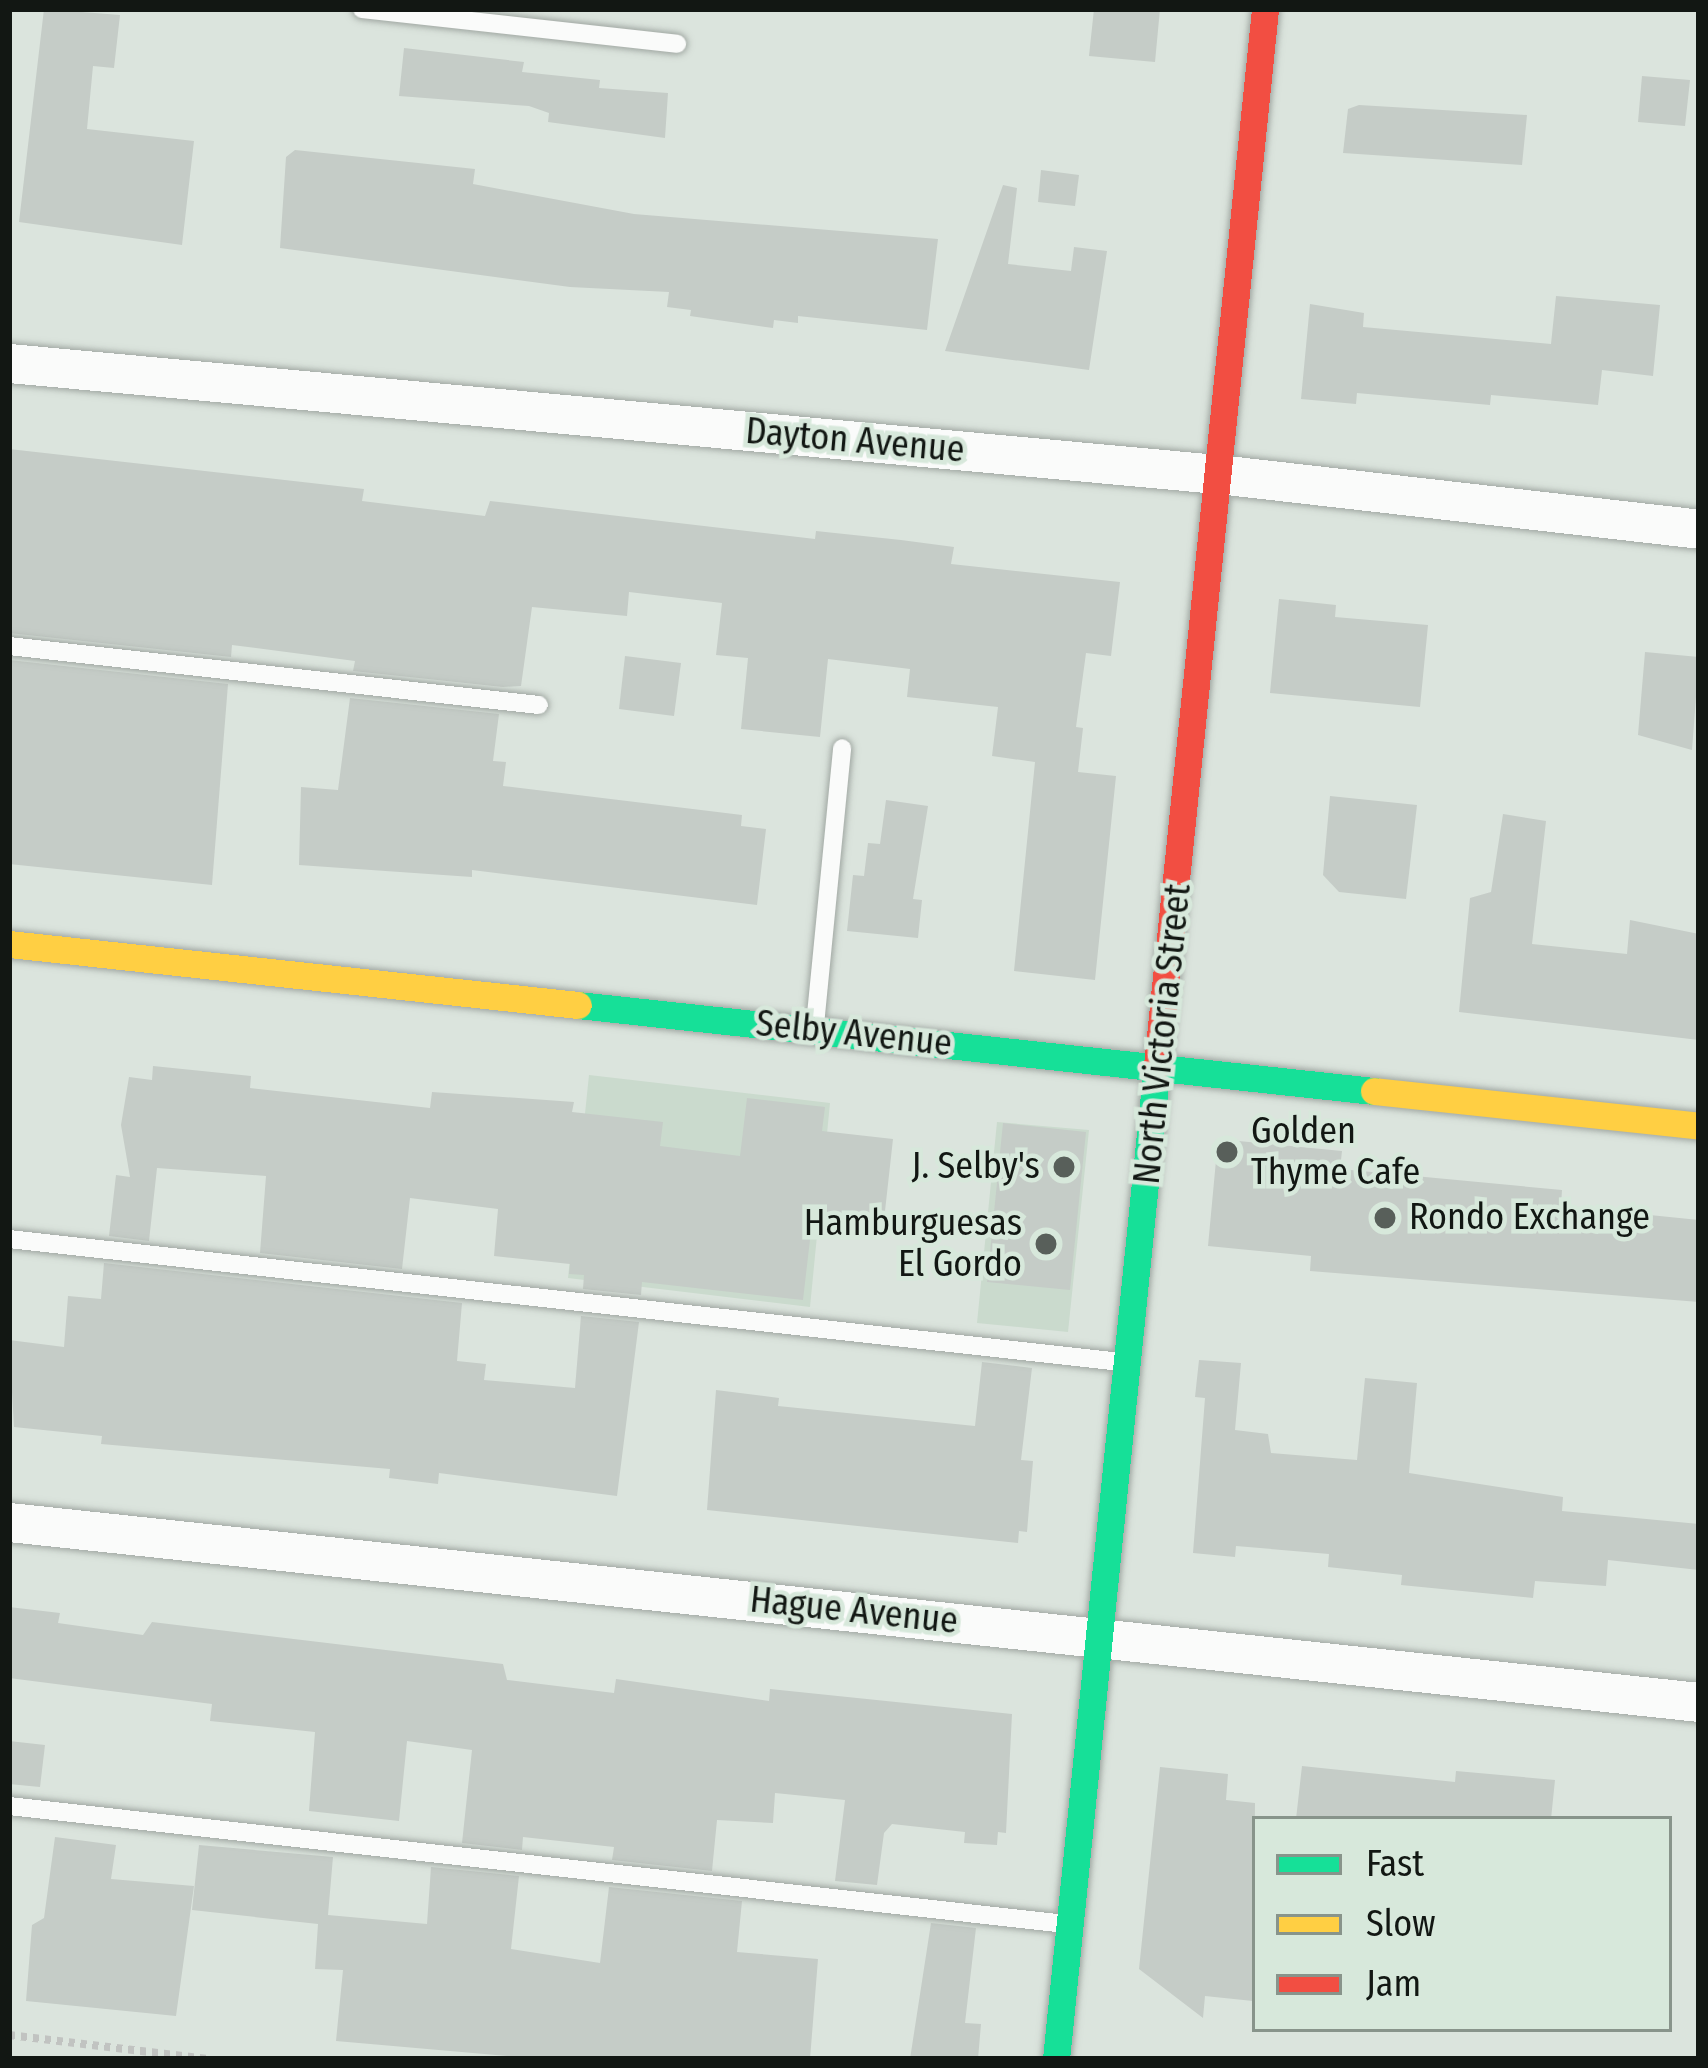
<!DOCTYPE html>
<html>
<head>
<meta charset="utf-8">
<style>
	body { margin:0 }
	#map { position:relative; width:1708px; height:2068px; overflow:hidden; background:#dbe4dd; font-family:"Fira Sans Condensed",sans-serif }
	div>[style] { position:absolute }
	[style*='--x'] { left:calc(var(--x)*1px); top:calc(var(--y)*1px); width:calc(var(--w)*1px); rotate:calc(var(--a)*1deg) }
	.built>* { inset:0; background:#cadacd }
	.building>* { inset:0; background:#c5ccc7 }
	.path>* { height:8px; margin-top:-4px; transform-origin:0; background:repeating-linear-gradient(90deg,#c1c3c1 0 6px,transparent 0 12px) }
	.roads { filter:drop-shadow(0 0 3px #a1a8a3) drop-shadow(0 0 3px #a1a8a3) }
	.lane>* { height:18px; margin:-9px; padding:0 9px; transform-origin:9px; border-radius:9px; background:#fafbfa }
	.street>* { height:39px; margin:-19.5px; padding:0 19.5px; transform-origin:19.5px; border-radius:19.5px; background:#fafbfa }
	.fast>* { height:27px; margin:-13.5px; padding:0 13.5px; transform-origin:13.5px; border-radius:13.5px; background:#16e098 }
	.slow>* { height:27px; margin:-13.5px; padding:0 13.5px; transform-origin:13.5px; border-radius:13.5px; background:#ffcf43 }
	.jam>* { height:27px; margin:-13.5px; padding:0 13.5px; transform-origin:13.5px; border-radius:13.5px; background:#f24e42 }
	.dots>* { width:33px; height:33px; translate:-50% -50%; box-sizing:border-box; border:6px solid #d7e8db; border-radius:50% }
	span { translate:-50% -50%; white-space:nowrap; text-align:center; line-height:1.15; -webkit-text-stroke:9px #d7e8db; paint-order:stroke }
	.street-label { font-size:36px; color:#121713 }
	.poi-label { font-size:36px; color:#121713 }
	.left { translate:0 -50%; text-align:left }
	.right { translate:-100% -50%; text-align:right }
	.frame { position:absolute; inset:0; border:12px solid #121713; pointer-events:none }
	.legend { position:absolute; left:1252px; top:1816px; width:420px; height:216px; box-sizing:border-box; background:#d7e8db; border:3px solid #88948b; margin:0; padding:15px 21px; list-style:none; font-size:36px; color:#121713 }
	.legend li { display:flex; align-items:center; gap:24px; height:60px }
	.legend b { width:60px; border:3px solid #88948b }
</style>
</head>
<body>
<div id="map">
	<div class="built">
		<i style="clip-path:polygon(589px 1075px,830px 1103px,810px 1307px,568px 1278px)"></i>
		<i style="clip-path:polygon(997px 1122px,1089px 1130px,1068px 1332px,977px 1323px)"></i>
	</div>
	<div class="building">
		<i style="clip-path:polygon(44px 9px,120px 15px,114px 68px,93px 66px,87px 129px,194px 141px,182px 245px,19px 222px)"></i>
		<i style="clip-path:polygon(1094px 9px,1160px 9px,1155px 62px,1089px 56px)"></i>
		<i style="clip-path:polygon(404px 48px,524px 62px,522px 72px,600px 80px,599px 88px,668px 93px,665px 138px,548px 122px,549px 113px,529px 106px,399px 96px)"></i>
		<i style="clip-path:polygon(1642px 76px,1690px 80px,1685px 126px,1638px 122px)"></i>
		<i style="clip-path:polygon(1359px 105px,1527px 115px,1522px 165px,1343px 153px,1348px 109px)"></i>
		<i style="clip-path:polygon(295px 150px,475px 169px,473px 184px,634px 214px,938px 239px,927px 330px,798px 316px,798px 323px,774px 320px,773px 328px,690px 316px,691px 310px,667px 307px,669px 292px,570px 287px,280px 248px,286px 157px)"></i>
		<i style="clip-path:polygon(1041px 170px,1079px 175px,1075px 206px,1038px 202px)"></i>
		<i style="clip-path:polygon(1003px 185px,1017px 188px,1008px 264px,1071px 271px,1074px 247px,1107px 251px,1089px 370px,945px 351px)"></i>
		<i style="clip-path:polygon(1556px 296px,1660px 305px,1653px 376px,1602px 370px,1598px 405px,1491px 395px,1490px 405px,1357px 393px,1356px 404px,1301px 399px,1310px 304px,1364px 313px,1363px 327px,1551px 344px)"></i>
		<i style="clip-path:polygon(9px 449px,364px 489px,362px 501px,485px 516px,490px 501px,815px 539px,816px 531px,901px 540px,954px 547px,951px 564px,1120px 582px,1111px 656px,1086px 653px,1076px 727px,1083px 728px,1078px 772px,1116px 776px,1095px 980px,1014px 971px,1035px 762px,992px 756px,998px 707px,907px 697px,910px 669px,828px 659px,820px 737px,741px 729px,748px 658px,716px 655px,722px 603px,629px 592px,627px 616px,532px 607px,521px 686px,503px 687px,353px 671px,355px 661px,232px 645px,231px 657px,9px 633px)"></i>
		<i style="clip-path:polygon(1279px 599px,1336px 605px,1335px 617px,1428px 625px,1420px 707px,1270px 693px)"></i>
		<i style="clip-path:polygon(1645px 652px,1699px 657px,1692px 750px,1638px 735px)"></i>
		<i style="clip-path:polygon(625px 656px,681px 663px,674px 716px,619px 709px)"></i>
		<i style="clip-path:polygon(9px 660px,228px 684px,212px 885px,9px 864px)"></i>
		<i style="clip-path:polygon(350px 698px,499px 714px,493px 761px,506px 762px,503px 786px,742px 815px,741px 826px,766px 829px,757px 905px,472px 870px,472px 877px,299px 865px,301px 787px,338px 790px)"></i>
		<i style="clip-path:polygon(1330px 796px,1417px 805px,1406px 899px,1339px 892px,1323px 875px)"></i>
		<i style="clip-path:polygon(886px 800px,928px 806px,913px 899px,922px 900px,918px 938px,847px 931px,853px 875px,864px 876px,868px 843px,880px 844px)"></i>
		<i style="clip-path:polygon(1503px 814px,1546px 821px,1532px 944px,1627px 954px,1630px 920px,1699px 934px,1699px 1040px,1459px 1012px,1470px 898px,1491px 892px)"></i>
		<i style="clip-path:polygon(153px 1066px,251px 1076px,250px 1088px,430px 1108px,432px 1092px,574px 1102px,572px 1112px,663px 1122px,660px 1146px,740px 1156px,747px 1098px,825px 1107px,822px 1131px,893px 1139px,882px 1238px,811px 1231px,803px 1300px,642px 1282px,641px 1295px,583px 1289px,584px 1275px,569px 1274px,570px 1264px,494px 1256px,498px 1209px,410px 1198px,402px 1269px,260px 1253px,266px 1176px,157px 1168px,149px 1241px,109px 1236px,116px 1175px,130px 1177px,121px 1125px,129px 1077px,152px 1080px)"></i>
		<i style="clip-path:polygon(1003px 1123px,1086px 1132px,1070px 1290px,987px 1282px)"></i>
		<i style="clip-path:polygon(1218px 1139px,1342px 1151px,1340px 1169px,1562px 1190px,1561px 1206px,1699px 1220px,1699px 1302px,1310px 1271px,1311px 1256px,1208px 1246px)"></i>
		<i style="clip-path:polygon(104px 1263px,462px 1303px,457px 1361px,486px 1364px,484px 1380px,575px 1388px,581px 1316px,639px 1322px,617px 1496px,439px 1473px,438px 1484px,389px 1478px,390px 1469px,101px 1444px,102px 1436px,14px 1427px,9px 1340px,64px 1347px,68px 1296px,101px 1299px)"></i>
		<i style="clip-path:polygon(1199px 1360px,1241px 1363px,1235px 1430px,1268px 1434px,1271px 1453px,1357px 1460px,1365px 1378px,1417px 1383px,1409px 1473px,1563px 1497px,1562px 1511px,1699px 1524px,1699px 1570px,1608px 1560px,1606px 1586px,1535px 1581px,1533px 1598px,1401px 1585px,1402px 1575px,1328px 1567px,1329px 1554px,1236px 1546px,1235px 1557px,1193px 1553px,1205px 1398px,1195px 1397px)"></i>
		<i style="clip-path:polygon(982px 1362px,1032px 1368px,1021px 1460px,1033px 1461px,1027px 1532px,1019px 1531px,1018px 1543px,707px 1510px,716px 1390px,779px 1398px,778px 1406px,975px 1426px)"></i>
		<i style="clip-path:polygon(9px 1607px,60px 1613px,58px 1623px,143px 1635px,152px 1622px,503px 1664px,507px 1680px,614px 1693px,616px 1679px,769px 1701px,770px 1689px,1012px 1714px,1006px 1833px,998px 1832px,997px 1845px,964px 1843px,965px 1832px,892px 1824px,884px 1833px,877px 1885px,835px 1881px,845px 1800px,775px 1793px,773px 1823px,717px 1820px,712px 1871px,612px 1860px,614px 1847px,523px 1837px,522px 1850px,462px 1843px,472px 1750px,407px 1741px,399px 1821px,309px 1811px,315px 1732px,210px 1721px,212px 1704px,9px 1678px)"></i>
		<i style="clip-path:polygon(9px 1741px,45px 1745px,40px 1787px,9px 1784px)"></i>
		<i style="clip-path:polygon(1302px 1766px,1455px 1782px,1456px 1771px,1555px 1780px,1551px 1819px,1296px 1819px)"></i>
		<i style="clip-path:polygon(1160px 1767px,1228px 1774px,1226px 1800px,1255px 1803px,1253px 2001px,1205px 1996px,1203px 2018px,1139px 1969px)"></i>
		<i style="clip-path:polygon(55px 1837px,116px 1845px,111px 1879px,194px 1886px,176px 2016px,26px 2001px,32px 1925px,44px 1918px)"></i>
		<i style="clip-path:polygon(199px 1845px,333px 1857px,328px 1915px,427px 1924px,431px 1867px,519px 1876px,511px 1949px,600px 1963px,609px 1887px,742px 1901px,737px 1952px,818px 1959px,810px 2059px,540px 2059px,336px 2041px,343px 1970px,315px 1969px,318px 1924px,192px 1910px)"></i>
		<i style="clip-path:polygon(931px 1923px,976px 1928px,965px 2023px,981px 2024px,978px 2059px,910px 2059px)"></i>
	</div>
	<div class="path">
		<i style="--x:9;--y:2035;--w:200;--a:6.9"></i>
	</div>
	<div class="roads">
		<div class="lane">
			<i style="--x:362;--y:9;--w:317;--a:6.3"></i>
			<i style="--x:9;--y:646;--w:533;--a:6.35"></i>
			<i style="--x:815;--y:1025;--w:278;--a:-84.4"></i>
			<i style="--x:9;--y:1239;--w:1120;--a:6.31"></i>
			<i style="--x:9;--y:1806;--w:1064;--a:6.37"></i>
		</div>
		<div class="street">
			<i style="--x:9;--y:363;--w:1214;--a:5.25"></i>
			<i style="--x:1218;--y:474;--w:484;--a:6.5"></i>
			<i style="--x:9;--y:1522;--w:1700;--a:6.08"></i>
		</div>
		<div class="fast">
			<i style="--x:578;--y:1005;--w:801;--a:6.17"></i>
			<i style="--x:1056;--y:2059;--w:999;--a:-84.2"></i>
		</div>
		<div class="slow">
			<i style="--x:9;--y:944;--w:572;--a:6.12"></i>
			<i style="--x:1374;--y:1091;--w:327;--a:6.1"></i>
		</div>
		<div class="jam">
			<i style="--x:1157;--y:1065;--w:1062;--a:-84.16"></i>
		</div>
	</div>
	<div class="dots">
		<i style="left:1227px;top:1152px;background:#585f5a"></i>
		<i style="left:1064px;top:1167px;background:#585f5a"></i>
		<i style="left:1385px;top:1218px;background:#585f5a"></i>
		<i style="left:1046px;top:1244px;background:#585f5a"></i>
	</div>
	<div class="street-label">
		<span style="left:855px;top:441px;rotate:5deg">Dayton Avenue</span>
		<span style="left:854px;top:1034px;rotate:6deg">Selby Avenue</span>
		<span style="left:1163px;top:1034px;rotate:-84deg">North Victoria Street</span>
		<span style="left:854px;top:1611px;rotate:6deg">Hague Avenue</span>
	</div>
	<div class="poi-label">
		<span class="left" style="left:1251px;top:1152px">Golden<br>Thyme Cafe</span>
		<span class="right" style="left:1040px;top:1167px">J. Selby's</span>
		<span class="left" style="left:1409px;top:1218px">Rondo Exchange</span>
		<span class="right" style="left:1022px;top:1244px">Hamburguesas<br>El Gordo</span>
	</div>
	<div class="frame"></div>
	<ul class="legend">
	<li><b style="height:15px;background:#16e098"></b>Fast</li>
	<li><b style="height:15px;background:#ffcf43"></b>Slow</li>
	<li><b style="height:15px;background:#f24e42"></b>Jam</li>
	</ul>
</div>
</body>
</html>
